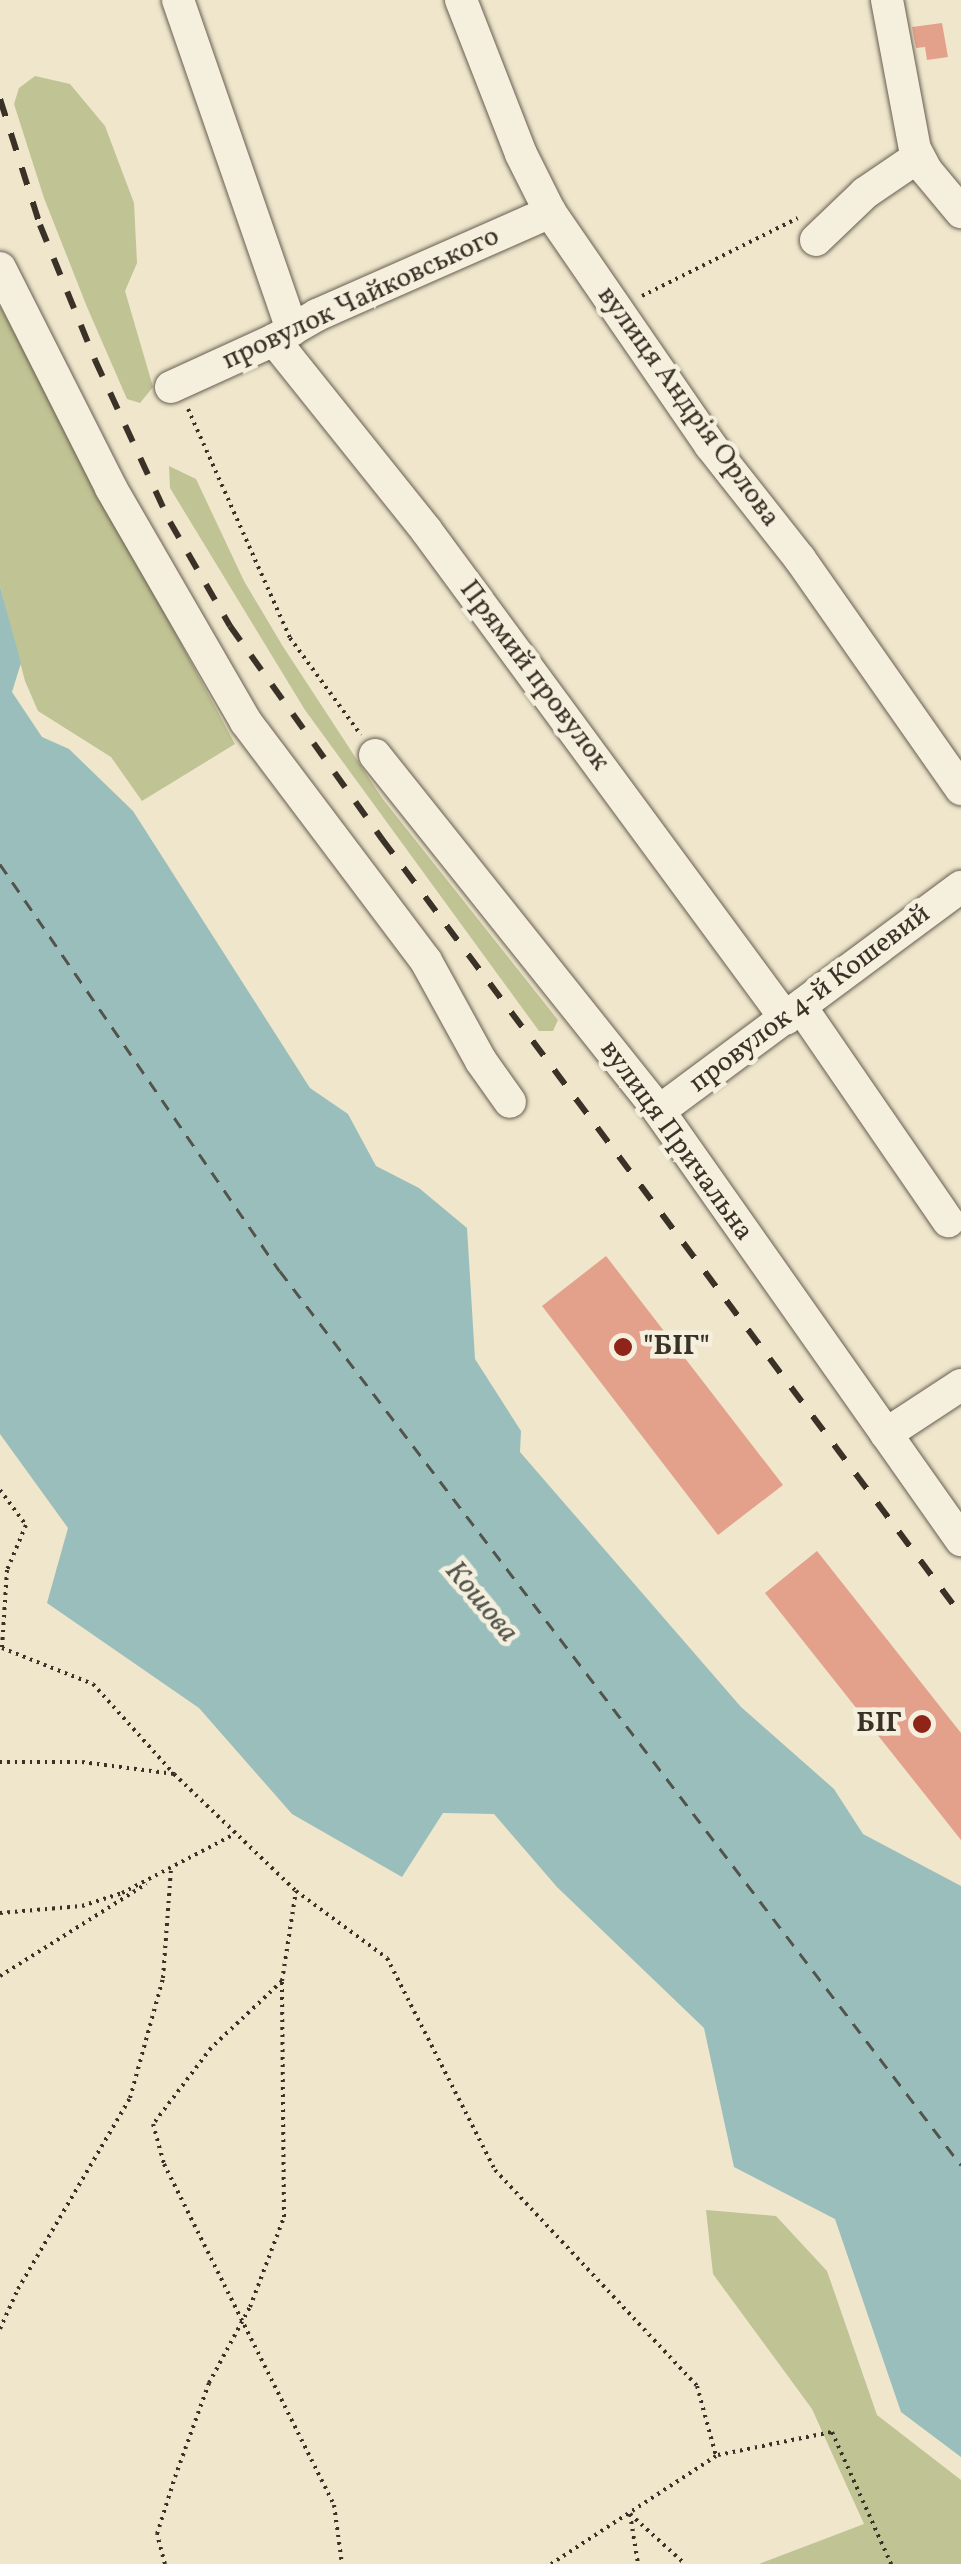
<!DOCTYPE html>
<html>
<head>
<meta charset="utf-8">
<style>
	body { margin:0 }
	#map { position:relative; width:961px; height:2564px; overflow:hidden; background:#efe6cc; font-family:Vollkorn,serif }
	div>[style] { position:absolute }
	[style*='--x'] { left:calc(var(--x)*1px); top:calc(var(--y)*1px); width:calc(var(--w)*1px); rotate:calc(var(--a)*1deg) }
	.green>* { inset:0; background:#c0c393 }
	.water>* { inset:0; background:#9abebc }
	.ferry>* { height:2.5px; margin-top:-1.25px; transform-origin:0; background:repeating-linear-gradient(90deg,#52544c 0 12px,transparent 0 22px) }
	.building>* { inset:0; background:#e3a18c }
	.path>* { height:4px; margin-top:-2px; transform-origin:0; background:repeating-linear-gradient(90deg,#3a3127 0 2.5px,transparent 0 7.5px) }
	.roads { filter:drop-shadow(0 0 2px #675e50) drop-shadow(0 0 2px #675e50) }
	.minor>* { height:32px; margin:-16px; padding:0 16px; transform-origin:16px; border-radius:16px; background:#f5efde }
	.rail>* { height:6px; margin-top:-3px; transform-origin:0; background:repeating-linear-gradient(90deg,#3a3127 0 18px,transparent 0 36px) }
	.dots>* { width:28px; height:28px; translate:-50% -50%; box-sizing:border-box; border:5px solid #f5efde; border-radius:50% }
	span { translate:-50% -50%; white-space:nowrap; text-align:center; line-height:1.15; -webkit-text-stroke:9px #f5efde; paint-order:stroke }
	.street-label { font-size:28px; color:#3a3127 }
	.poi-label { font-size:28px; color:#3a3127; font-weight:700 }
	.left { translate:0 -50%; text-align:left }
	.right { translate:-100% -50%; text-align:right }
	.water-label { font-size:30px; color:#52544c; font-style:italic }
</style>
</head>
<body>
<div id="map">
	<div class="green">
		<i style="clip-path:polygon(35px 76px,70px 84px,105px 126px,134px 203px,137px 263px,125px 291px,153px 387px,140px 403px,127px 399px,87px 307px,44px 198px,14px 104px,19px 88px)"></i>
		<i style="clip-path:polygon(0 306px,235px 744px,142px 801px,111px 757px,38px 711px,25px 681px,0 586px)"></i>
		<i style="clip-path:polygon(169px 466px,196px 479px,244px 581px,282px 645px,382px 798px,558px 1020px,553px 1031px,539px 1031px,305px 710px,170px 488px)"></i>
		<i style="clip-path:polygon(706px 2210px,776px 2216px,827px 2271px,877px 2415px,961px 2480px,961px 2564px,759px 2564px,864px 2524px,812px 2409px,713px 2274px)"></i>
	</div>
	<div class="water">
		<i style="clip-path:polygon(0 586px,21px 663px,12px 692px,42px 737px,69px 749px,133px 811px,310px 1088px,348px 1114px,376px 1166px,419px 1188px,467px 1228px,475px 1359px,521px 1431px,520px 1452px,741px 1707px,834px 1789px,863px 1834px,961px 1886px,961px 2457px,901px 2412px,835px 2219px,734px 2167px,704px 2028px,557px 1887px,494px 1814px,443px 1813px,402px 1877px,292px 1814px,199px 1708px,47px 1603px,68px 1528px,0 1434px)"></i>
	</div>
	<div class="ferry">
		<i style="--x:0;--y:864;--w:494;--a:55.5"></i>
		<i style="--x:280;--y:1271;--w:1124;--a:52.7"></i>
	</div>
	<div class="building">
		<i style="clip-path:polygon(942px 23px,948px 57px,927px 60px,925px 47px,916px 48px,912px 27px)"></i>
		<i style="clip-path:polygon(606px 1256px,783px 1485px,718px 1535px,542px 1306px)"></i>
		<i style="clip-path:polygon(817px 1551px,961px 1733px,961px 1840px,765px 1593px)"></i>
	</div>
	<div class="path">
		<i style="--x:642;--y:296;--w:174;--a:-26.6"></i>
		<i style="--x:188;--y:409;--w:251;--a:66"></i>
		<i style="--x:290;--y:638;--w:120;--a:53.8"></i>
		<i style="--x:0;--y:1490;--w:44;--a:53.4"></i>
		<i style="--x:26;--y:1525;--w:49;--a:112.9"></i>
		<i style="--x:7;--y:1570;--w:78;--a:93.7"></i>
		<i style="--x:2;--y:1648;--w:98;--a:21.6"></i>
		<i style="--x:93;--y:1684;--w:121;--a:48"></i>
		<i style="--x:174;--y:1774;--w:169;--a:43.8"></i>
		<i style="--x:296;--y:1891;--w:113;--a:36.4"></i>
		<i style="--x:387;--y:1958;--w:238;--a:63"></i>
		<i style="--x:495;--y:2170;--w:296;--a:46.9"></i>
		<i style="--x:697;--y:2386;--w:73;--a:74.8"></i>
		<i style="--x:716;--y:2456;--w:197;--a:146.8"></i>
		<i style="--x:0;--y:1762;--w:82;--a:0"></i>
		<i style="--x:82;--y:1762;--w:93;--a:7.4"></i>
		<i style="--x:0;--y:1913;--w:82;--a:-4.9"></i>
		<i style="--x:82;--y:1906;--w:42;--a:-18"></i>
		<i style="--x:122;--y:1893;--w:125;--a:-27.6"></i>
		<i style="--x:0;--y:1976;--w:173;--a:-32.2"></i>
		<i style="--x:282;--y:1981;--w:98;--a:136.7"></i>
		<i style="--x:211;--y:2048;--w:96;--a:127.3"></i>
		<i style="--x:153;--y:2124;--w:41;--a:74.6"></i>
		<i style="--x:164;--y:2164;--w:381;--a:63.5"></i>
		<i style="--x:334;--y:2505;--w:60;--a:82.3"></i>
		<i style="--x:0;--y:2329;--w:44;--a:-65.8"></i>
		<i style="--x:18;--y:2289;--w:221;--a:-59.6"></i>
		<i style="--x:130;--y:2098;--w:124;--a:-74.6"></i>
		<i style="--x:163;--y:1978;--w:110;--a:-85.8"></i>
		<i style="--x:718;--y:2455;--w:116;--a:-11.4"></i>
		<i style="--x:832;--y:2432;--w:145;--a:65.9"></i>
		<i style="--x:630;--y:2514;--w:74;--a:42.3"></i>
		<i style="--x:630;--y:2514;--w:51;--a:80.9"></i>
		<i style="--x:165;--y:2564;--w:31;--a:-105"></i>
		<i style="--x:157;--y:2534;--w:60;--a:-72.5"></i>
		<i style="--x:175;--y:2477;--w:100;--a:-70.1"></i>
		<i style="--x:209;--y:2383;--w:86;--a:-61.7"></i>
		<i style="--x:250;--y:2307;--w:96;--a:-69.3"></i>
		<i style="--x:284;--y:2217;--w:236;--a:-90.5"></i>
		<i style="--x:282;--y:1981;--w:91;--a:-81.2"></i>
	</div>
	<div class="roads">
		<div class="minor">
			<i style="--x:178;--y:0;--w:349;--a:70.9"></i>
			<i style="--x:461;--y:0;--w:165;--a:68.7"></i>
			<i style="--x:521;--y:154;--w:65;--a:63.4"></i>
			<i style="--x:550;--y:212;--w:283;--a:55.5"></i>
			<i style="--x:710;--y:445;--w:145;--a:51.7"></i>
			<i style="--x:800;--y:559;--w:281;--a:55"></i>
			<i style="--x:887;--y:0;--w:152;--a:79.4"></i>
			<i style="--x:915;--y:149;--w:24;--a:62"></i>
			<i style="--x:926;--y:170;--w:55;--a:50.2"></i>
			<i style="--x:816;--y:240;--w:68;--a:-43.8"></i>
			<i style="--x:865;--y:193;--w:64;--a:-34.2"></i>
			<i style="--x:0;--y:268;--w:246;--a:63.2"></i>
			<i style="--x:111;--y:488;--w:270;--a:60"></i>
			<i style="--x:246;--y:722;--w:299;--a:53"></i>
			<i style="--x:426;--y:961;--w:114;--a:61.2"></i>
			<i style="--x:481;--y:1061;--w:50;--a:54.7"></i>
			<i style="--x:274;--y:340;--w:243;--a:51.3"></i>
			<i style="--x:426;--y:530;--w:607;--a:53.64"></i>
			<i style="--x:171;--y:387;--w:113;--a:-24.5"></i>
			<i style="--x:274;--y:340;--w:50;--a:-30.2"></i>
			<i style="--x:317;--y:315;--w:255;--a:-23.8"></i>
			<i style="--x:375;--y:755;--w:455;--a:51.4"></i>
			<i style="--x:659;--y:1111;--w:525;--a:54.86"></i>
			<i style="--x:801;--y:1007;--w:260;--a:55.5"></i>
			<i style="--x:659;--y:1111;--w:376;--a:-36.6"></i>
			<i style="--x:886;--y:1434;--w:90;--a:-33.2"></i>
		</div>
	</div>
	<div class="rail">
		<i style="--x:0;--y:99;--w:132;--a:72.4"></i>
		<i style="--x:40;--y:225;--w:146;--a:67.8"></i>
		<i style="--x:95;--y:360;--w:179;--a:65.2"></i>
		<i style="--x:170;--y:522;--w:120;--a:60"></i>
		<i style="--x:230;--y:626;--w:262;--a:54.5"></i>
		<i style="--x:382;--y:839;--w:968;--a:53.27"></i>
	</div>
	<div class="dots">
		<i style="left:623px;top:1347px;background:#8f2418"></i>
		<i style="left:922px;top:1724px;background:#8f2418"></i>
	</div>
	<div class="street-label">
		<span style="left:361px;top:299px;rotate:-25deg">провулок Чайковського</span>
		<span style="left:688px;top:407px;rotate:54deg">вулиця Андрія Орлова</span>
		<span style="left:534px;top:676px;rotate:53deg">Прямий провулок</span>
		<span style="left:810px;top:999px;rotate:-37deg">провулок 4-й Кошевий</span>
		<span style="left:676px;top:1141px;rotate:54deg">вулиця Причальна</span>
	</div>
	<div class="poi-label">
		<span class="left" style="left:643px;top:1347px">"БІГ"</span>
		<span class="right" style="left:902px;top:1724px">БІГ</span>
	</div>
	<div class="water-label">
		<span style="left:481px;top:1602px;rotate:50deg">Кошова</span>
	</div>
</div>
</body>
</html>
